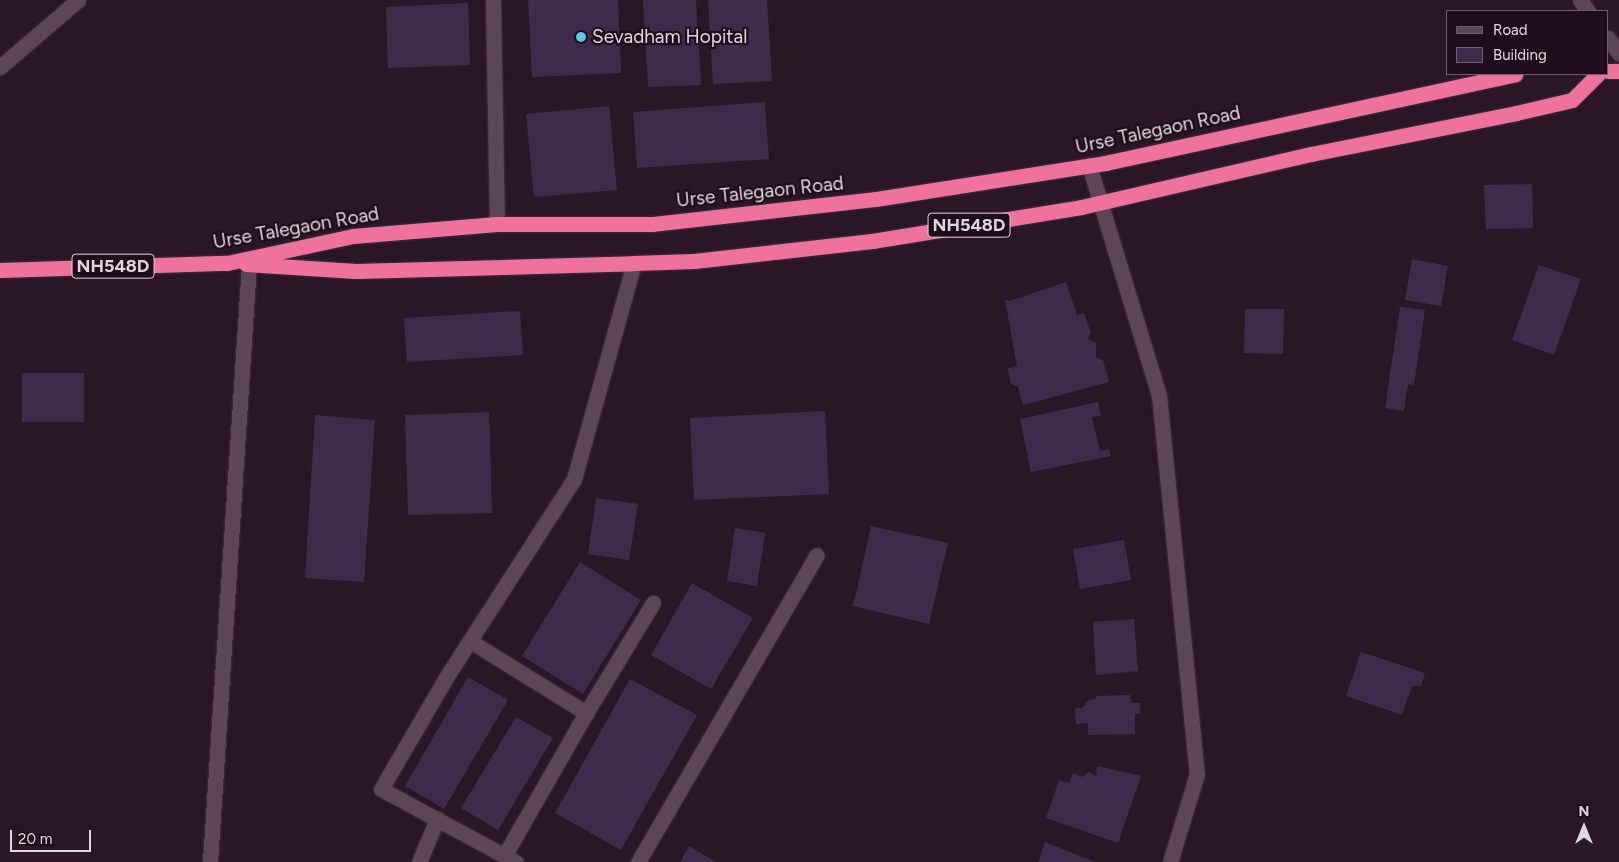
<!DOCTYPE html>
<html>
<head>
<meta charset="utf-8">
<style>
	body { margin:0 }
	#map { position:relative; width:1619px; height:862px; overflow:hidden; background:#2a1625; font-family:Figtree,sans-serif }
	div>[style] { position:absolute }
	[style*='--x'] { left:calc(var(--x)*1px); top:calc(var(--y)*1px); width:calc(var(--w)*1px); rotate:calc(var(--a)*1deg) }
	.building>* { inset:0; background:#402a4c }
	.roads { filter:drop-shadow(0 0 1px #3f313c) drop-shadow(0 0 1px #3f313c) }
	.street>* { height:15px; margin:-7.5px; padding:0 7.5px; transform-origin:7.5px; border-radius:7.5px; background:#5c4555 }
	.highway>* { height:15px; margin:-7.5px; padding:0 7.5px; transform-origin:7.5px; border-radius:7.5px; background:#ef729d }
	.dots>* { width:14px; height:14px; translate:-50% -50%; box-sizing:border-box; border:2px solid #200d1b; border-radius:50% }
	span { translate:-50% -50%; white-space:nowrap; text-align:center; line-height:1.15; -webkit-text-stroke:4.5px #200d1b; paint-order:stroke }
	.shield-label span { padding:1px 4px; background:#200d1b; border:1px solid; border-radius:4px; -webkit-text-stroke-width:0 }
	.shield-label { font-size:18px; color:#e3d5de; font-weight:700 }
	.poi-label { font-size:19px; color:#e3d5de }
	.left { translate:0 -50%; text-align:left }
	.street-label { font-size:19px; color:#e3d5de }
	.legend { position:absolute; left:1446px; top:10px; width:162px; height:65px; box-sizing:border-box; background:#200d1b; border:1px solid #6e5d69; margin:0; padding:6px 9px; list-style:none; font-size:15px; color:#e3d5de }
	.legend li { display:flex; align-items:center; gap:10px; height:25px }
	.legend b { width:25px; border:1px solid #6e5d69 }
	.north { position:absolute; left:1559px; top:802px; width:50px; height:50px; -webkit-text-stroke:4px #200d1b; paint-order:stroke; rotate:0deg; font-size:14px; font-weight:700; line-height:20px; text-align:center; color:#e3d5de }
	.north::after { content:''; display:block; margin:auto; width:18px; height:22px; background:#e3d5de; clip-path:polygon(50% 0,100% 100%,50% 72%,0 100%) }
	.scale { position:absolute; left:10px; top:830px; width:81px; height:22px; box-sizing:border-box; border:2px solid #e3d5de; border-top:0; padding-left:6px; font-size:15px; line-height:18px; white-space:nowrap; color:#e3d5de; -webkit-text-stroke:4px #200d1b; paint-order:stroke }
</style>
</head>
<body>
<div id="map">
	<div class="building">
		<i style="clip-path:polygon(528px 0,618px 0,621px 73px,532px 77px)"></i>
		<i style="clip-path:polygon(643px 0,696px 0,701px 85px,648px 87px)"></i>
		<i style="clip-path:polygon(708px 0,767px 0,772px 81px,713px 84px)"></i>
		<i style="clip-path:polygon(468px 3px,470px 65px,388px 68px,386px 7px)"></i>
		<i style="clip-path:polygon(765px 102px,769px 159px,637px 168px,633px 112px)"></i>
		<i style="clip-path:polygon(609px 106px,617px 190px,534px 197px,526px 114px)"></i>
		<i style="clip-path:polygon(1532px 184px,1533px 228px,1486px 229px,1484px 185px)"></i>
		<i style="clip-path:polygon(1412px 259px,1448px 266px,1441px 306px,1405px 300px)"></i>
		<i style="clip-path:polygon(1539px 265px,1581px 279px,1554px 355px,1512px 340px)"></i>
		<i style="clip-path:polygon(1066px 282px,1077px 315px,1084px 313px,1091px 333px,1088px 339px,1096px 343px,1096px 357px,1103px 360px,1109px 382px,1023px 405px,1018px 387px,1010px 383px,1008px 368px,1017px 367px,1005px 299px,1010px 301px)"></i>
		<i style="clip-path:polygon(1400px 307px,1425px 310px,1414px 385px,1408px 384px,1404px 411px,1385px 408px)"></i>
		<i style="clip-path:polygon(1245px 309px,1284px 309px,1283px 354px,1244px 353px)"></i>
		<i style="clip-path:polygon(520px 311px,523px 355px,407px 362px,404px 318px)"></i>
		<i style="clip-path:polygon(22px 373px,84px 373px,84px 422px,22px 422px)"></i>
		<i style="clip-path:polygon(1098px 402px,1101px 416px,1092px 417px,1100px 451px,1109px 449px,1111px 456px,1031px 472px,1020px 419px)"></i>
		<i style="clip-path:polygon(825px 411px,829px 494px,694px 500px,690px 418px)"></i>
		<i style="clip-path:polygon(489px 412px,492px 513px,408px 515px,405px 415px)"></i>
		<i style="clip-path:polygon(315px 415px,375px 420px,364px 582px,305px 578px)"></i>
		<i style="clip-path:polygon(596px 498px,638px 504px,629px 560px,588px 554px)"></i>
		<i style="clip-path:polygon(871px 526px,948px 543px,929px 624px,853px 606px)"></i>
		<i style="clip-path:polygon(735px 528px,765px 533px,757px 586px,727px 581px)"></i>
		<i style="clip-path:polygon(1124px 540px,1131px 580px,1080px 589px,1073px 549px)"></i>
		<i style="clip-path:polygon(580px 562px,641px 600px,583px 694px,522px 656px)"></i>
		<i style="clip-path:polygon(692px 583px,753px 618px,711px 689px,651px 655px)"></i>
		<i style="clip-path:polygon(1134px 619px,1138px 671px,1096px 675px,1093px 622px)"></i>
		<i style="clip-path:polygon(1361px 652px,1425px 673px,1421px 686px,1412px 686px,1402px 715px,1346px 696px)"></i>
		<i style="clip-path:polygon(468px 677px,508px 700px,444px 809px,405px 786px)"></i>
		<i style="clip-path:polygon(630px 679px,697px 715px,621px 850px,555px 813px)"></i>
		<i style="clip-path:polygon(1130px 695px,1131px 703px,1140px 703px,1140px 714px,1135px 714px,1135px 734px,1088px 735px,1088px 723px,1076px 724px,1075px 708px,1082px 708px,1088px 700px,1096px 699px,1096px 696px)"></i>
		<i style="clip-path:polygon(516px 717px,553px 738px,498px 830px,461px 808px)"></i>
		<i style="clip-path:polygon(1097px 766px,1141px 776px,1118px 843px,1046px 818px,1059px 780px,1069px 783px,1073px 773px,1082px 777px,1089px 772px,1096px 776px)"></i>
		<i style="clip-path:polygon(1045px 842px,1095px 862px,1038px 862px)"></i>
		<i style="clip-path:polygon(689px 846px,716px 862px,680px 862px)"></i>
	</div>
	<div class="roads">
		<div class="street">
			<i style="--x:493;--y:0;--w:224;--a:89"></i>
			<i style="--x:1580;--y:0;--w:14;--a:54"></i>
			<i style="--x:1608;--y:38;--w:19;--a:55"></i>
			<i style="--x:0;--y:67;--w:103;--a:-40.7"></i>
			<i style="--x:1089;--y:165;--w:240;--a:73.1"></i>
			<i style="--x:1159;--y:395;--w:381;--a:84.3"></i>
			<i style="--x:1197;--y:774;--w:92;--a:107.1"></i>
			<i style="--x:470;--y:641;--w:137;--a:31.8"></i>
			<i style="--x:586;--y:713;--w:165;--a:119.8"></i>
			<i style="--x:586;--y:713;--w:129;--a:-58.7"></i>
			<i style="--x:210;--y:862;--w:599;--a:-86.27"></i>
			<i style="--x:419;--y:862;--w:47;--a:-67.3"></i>
			<i style="--x:516;--y:862;--w:153;--a:-151.6"></i>
			<i style="--x:381;--y:789;--w:131;--a:-59.7"></i>
			<i style="--x:447;--y:676;--w:234;--a:-57.2"></i>
			<i style="--x:574;--y:479;--w:224;--a:-74.5"></i>
			<i style="--x:638;--y:862;--w:355;--a:-59.8"></i>
		</div>
		<div class="highway">
			<i style="--x:1608;--y:71;--w:11;--a:0"></i>
			<i style="--x:246;--y:264;--w:110;--a:3.6"></i>
			<i style="--x:356;--y:271;--w:278;--a:-1.6"></i>
			<i style="--x:634;--y:263;--w:60;--a:-1.9"></i>
			<i style="--x:694;--y:261;--w:179;--a:-6.4"></i>
			<i style="--x:872;--y:241;--w:212;--a:-9.2"></i>
			<i style="--x:1081;--y:207;--w:236;--a:-13"></i>
			<i style="--x:1311;--y:154;--w:209;--a:-11.3"></i>
			<i style="--x:1516;--y:113;--w:57;--a:-13.1"></i>
			<i style="--x:1572;--y:100;--w:37;--a:-45"></i>
			<i style="--x:0;--y:270;--w:227;--a:-1.8"></i>
			<i style="--x:227;--y:263;--w:129;--a:-12.1"></i>
			<i style="--x:353;--y:236;--w:144;--a:-4.8"></i>
			<i style="--x:497;--y:224;--w:155;--a:0"></i>
			<i style="--x:652;--y:224;--w:225;--a:-6.4"></i>
			<i style="--x:876;--y:199;--w:232;--a:-8.9"></i>
			<i style="--x:1105;--y:163;--w:420;--a:-12.2"></i>
		</div>
	</div>
	<div class="dots">
		<i style="left:581px;top:37px;background:#5bc8e6"></i>
	</div>
	<div class="shield-label">
		<span style="left:969px;top:225px">NH548D</span>
		<span style="left:113px;top:266px">NH548D</span>
	</div>
	<div class="poi-label">
		<span class="left" style="left:592px;top:37px">Sevadham Hopital</span>
	</div>
	<div class="street-label">
		<span style="left:1158px;top:130px;rotate:-12deg">Urse Talegaon Road</span>
		<span style="left:760px;top:192px;rotate:-6deg">Urse Talegaon Road</span>
		<span style="left:296px;top:228px;rotate:-10deg">Urse Talegaon Road</span>
	</div>
	<ul class="legend">
	<li><b style="height:6px;background:#5c4555"></b>Road</li>
	<li><b style="height:14px;background:#402a4c"></b>Building</li>
	</ul>
	<div class="north">N</div>
	<div class="scale">20 m</div>
</div>
</body>
</html>
